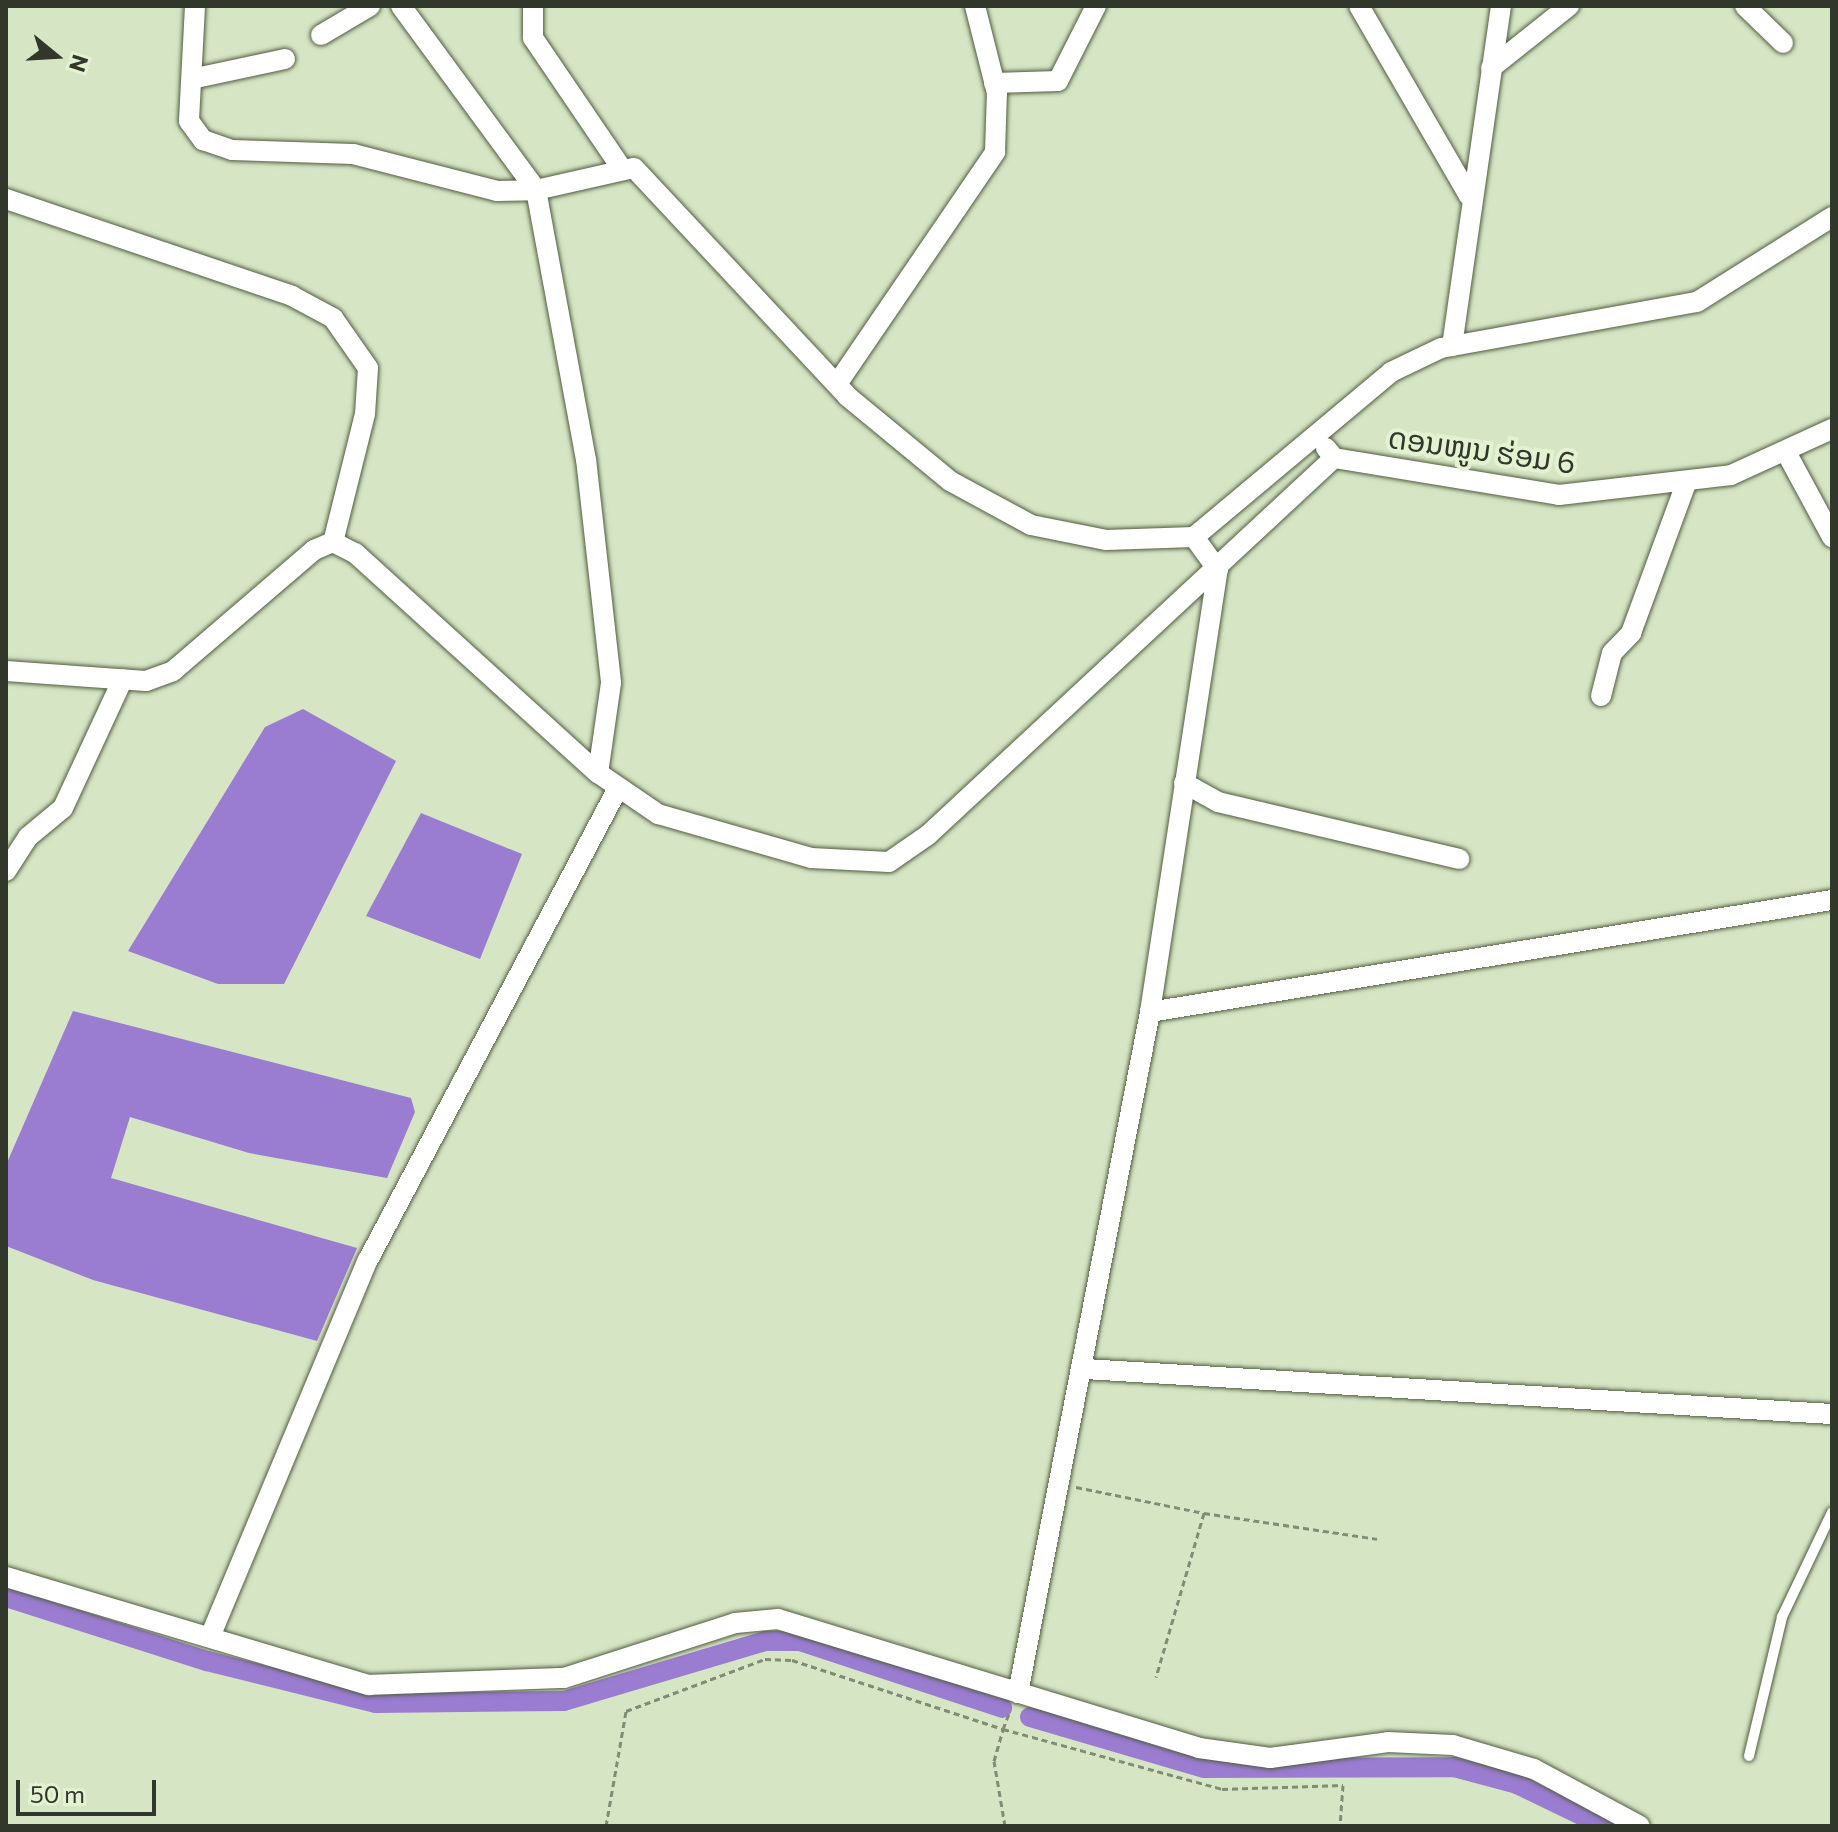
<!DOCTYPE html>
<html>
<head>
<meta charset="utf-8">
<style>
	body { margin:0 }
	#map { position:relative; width:1838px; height:1832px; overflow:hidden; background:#d6e5c4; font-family:Commissioner,"Noto Sans Lao",sans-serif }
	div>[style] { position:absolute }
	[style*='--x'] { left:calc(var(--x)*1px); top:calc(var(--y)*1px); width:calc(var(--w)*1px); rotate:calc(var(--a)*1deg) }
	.water>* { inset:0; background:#9a7cd1 }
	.canal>* { height:20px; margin:-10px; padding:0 10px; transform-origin:10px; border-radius:10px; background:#9a7cd1 }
	.path>* { height:3px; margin-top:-1.5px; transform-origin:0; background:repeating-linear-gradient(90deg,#818c75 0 6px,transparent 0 10px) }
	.roads { filter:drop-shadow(0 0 2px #505d40) drop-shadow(0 0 2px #505d40) }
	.service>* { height:10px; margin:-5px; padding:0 5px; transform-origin:5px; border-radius:5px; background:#fff }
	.minor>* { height:20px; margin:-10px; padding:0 10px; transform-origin:10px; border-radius:10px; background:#fff }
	span { translate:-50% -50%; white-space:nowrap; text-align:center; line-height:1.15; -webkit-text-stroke:8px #e3f2d1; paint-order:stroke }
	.street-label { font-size:30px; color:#31372a }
	.frame { position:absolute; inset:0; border:8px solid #31372a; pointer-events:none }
	.north { position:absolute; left:16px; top:16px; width:80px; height:80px; -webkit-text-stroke:6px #e3f2d1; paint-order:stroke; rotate:108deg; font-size:22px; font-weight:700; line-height:32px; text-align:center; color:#31372a }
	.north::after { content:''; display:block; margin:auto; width:28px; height:36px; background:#31372a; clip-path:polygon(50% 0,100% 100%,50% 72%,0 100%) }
	.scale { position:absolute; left:16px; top:1780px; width:140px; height:36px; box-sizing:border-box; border:4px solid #31372a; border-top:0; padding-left:10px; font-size:24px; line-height:28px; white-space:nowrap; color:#31372a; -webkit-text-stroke:6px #e3f2d1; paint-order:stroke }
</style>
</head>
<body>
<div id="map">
	<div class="water">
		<i style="clip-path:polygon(303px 709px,396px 761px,284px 984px,218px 984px,128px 951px,265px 727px)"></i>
		<i style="clip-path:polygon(421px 813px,522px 854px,480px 959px,366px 916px)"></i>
		<i style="clip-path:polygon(73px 1011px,411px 1098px,415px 1112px,387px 1178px,249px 1153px,130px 1117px,111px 1178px,357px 1248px,317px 1341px,93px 1280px,6px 1246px,6px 1165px)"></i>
	</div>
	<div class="canal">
		<i style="--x:6;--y:1597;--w:211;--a:17.7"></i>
		<i style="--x:207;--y:1661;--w:174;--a:14"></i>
		<i style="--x:376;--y:1703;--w:188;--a:-0.6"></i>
		<i style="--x:564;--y:1701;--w:210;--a:-16.6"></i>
		<i style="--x:765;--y:1641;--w:35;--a:0"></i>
		<i style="--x:800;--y:1641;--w:213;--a:18.3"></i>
		<i style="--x:1030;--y:1717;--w:181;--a:16.3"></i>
		<i style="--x:1204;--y:1768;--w:250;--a:-0.2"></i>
		<i style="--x:1454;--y:1767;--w:65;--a:15.1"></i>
		<i style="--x:1517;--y:1784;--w:97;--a:25.8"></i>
	</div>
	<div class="path">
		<i style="--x:1076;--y:1487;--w:131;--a:11.5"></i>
		<i style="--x:1204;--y:1513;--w:171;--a:106.3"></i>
		<i style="--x:1204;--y:1513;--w:175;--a:8.5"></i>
		<i style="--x:606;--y:1826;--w:117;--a:-80.1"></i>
		<i style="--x:626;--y:1711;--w:148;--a:-20.5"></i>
		<i style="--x:765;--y:1659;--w:27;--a:2"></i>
		<i style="--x:792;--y:1660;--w:222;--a:18.1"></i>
		<i style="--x:1003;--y:1729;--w:19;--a:-69"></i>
		<i style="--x:1005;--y:1826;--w:66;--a:-99.6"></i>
		<i style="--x:994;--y:1761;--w:33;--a:-74"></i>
		<i style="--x:1003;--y:1729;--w:227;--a:15.3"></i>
		<i style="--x:1222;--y:1789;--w:121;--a:-1.9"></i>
		<i style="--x:1343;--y:1785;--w:41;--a:94.2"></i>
	</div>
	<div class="roads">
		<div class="service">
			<i style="--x:1749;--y:1756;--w:143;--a:-76.6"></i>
			<i style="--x:1782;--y:1617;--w:116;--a:-64.5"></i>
		</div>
		<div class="minor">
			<i style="--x:195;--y:6;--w:115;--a:93"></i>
			<i style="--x:189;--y:121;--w:24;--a:54"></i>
			<i style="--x:203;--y:140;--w:31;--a:19"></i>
			<i style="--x:232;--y:150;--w:121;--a:1.9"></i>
			<i style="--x:353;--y:154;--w:149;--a:14.4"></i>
			<i style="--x:497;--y:191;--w:39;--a:-1"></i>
			<i style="--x:536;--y:190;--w:100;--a:-12.7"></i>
			<i style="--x:634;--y:168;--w:312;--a:46.9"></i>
			<i style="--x:847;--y:396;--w:134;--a:39.5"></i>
			<i style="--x:950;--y:481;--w:92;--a:28.5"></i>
			<i style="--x:1031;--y:525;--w:76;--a:11.3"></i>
			<i style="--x:1106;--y:540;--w:88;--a:-2"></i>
			<i style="--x:1194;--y:537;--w:257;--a:-39.9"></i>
			<i style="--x:1391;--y:372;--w:55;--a:-25.6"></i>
			<i style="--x:1441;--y:348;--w:260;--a:-10.2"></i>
			<i style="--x:1697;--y:302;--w:160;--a:-32.2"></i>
			<i style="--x:401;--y:6;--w:228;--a:53.7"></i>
			<i style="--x:536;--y:190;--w:274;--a:79.5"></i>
			<i style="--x:586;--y:459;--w:225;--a:83.6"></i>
			<i style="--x:611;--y:683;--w:91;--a:98.2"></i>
			<i style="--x:533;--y:6;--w:32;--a:90"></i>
			<i style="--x:533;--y:38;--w:155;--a:55.8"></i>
			<i style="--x:1359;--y:6;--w:220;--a:59.9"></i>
			<i style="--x:1745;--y:6;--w:53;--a:44.2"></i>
			<i style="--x:321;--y:35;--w:57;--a:-30.6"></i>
			<i style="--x:1491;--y:68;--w:100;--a:-38.5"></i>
			<i style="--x:196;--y:78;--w:91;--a:-12.1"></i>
			<i style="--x:994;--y:83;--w:64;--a:-1.8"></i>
			<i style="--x:1058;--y:81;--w:84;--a:-63.1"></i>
			<i style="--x:6;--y:199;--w:302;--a:18.7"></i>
			<i style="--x:292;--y:296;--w:47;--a:28.2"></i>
			<i style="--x:333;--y:318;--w:61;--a:55"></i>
			<i style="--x:368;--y:368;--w:46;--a:93.7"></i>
			<i style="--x:365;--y:414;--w:132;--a:104"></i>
			<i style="--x:1452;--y:346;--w:344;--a:-81.8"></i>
			<i style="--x:837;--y:384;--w:281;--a:-55.7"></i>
			<i style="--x:995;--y:152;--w:59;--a:-88.1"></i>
			<i style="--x:997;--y:93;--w:90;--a:-104.2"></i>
			<i style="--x:1326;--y:448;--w:13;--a:51"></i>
			<i style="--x:1334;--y:458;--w:228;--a:9.3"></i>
			<i style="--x:1559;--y:495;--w:173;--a:-6.6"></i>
			<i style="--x:1731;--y:475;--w:111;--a:-24.5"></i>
			<i style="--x:1786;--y:452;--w:97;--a:61.6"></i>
			<i style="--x:6;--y:671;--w:140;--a:4.1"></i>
			<i style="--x:146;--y:681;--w:29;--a:-20"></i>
			<i style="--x:173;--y:671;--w:186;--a:-40.6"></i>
			<i style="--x:314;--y:550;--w:21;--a:-23"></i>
			<i style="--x:333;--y:542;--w:25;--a:27"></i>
			<i style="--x:355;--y:553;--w:328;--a:42.2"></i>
			<i style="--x:598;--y:773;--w:73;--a:34.3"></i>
			<i style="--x:658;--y:814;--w:159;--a:16"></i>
			<i style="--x:811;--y:858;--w:78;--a:2.9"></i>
			<i style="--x:889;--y:862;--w:47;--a:-34.7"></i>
			<i style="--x:928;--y:835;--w:554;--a:-42.88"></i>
			<i style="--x:1601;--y:696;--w:44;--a:-75.7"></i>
			<i style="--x:1612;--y:653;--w:28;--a:-46"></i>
			<i style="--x:1631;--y:633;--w:157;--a:-69.8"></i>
			<i style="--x:1184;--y:783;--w:39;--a:29"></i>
			<i style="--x:1218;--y:802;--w:248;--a:13.3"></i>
			<i style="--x:6;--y:871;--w:40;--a:-57.1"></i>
			<i style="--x:28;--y:837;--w:45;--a:-39.6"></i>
			<i style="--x:63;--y:808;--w:142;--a:-65.1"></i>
			<i style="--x:1150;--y:1012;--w:691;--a:-9.33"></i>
			<i style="--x:1085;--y:1369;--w:748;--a:3.45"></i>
			<i style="--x:6;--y:1577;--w:379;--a:16.6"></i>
			<i style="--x:369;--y:1685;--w:195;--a:-2.1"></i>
			<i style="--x:564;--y:1678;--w:180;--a:-17.8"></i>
			<i style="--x:735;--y:1623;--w:43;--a:-5.3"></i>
			<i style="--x:778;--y:1619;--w:440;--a:17"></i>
			<i style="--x:1199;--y:1748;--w:72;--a:8"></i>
			<i style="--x:1270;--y:1758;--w:119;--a:-7.7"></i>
			<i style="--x:1388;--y:1742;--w:65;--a:2.6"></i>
			<i style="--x:1453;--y:1745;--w:84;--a:16.5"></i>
			<i style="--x:1534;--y:1769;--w:120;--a:28.3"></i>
			<i style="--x:210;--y:1637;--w:409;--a:-67.3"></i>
			<i style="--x:368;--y:1260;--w:534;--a:-62.09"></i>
			<i style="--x:1018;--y:1693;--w:694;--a:-79.03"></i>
			<i style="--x:1150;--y:1012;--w:447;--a:-81.3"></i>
			<i style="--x:1218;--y:570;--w:41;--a:-126"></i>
		</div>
	</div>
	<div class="street-label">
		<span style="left:1482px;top:449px;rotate:8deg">ດອນໜູນ ຮ່ອມ 6</span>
	</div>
	<div class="frame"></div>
	<div class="north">N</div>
	<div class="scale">50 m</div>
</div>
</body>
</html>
